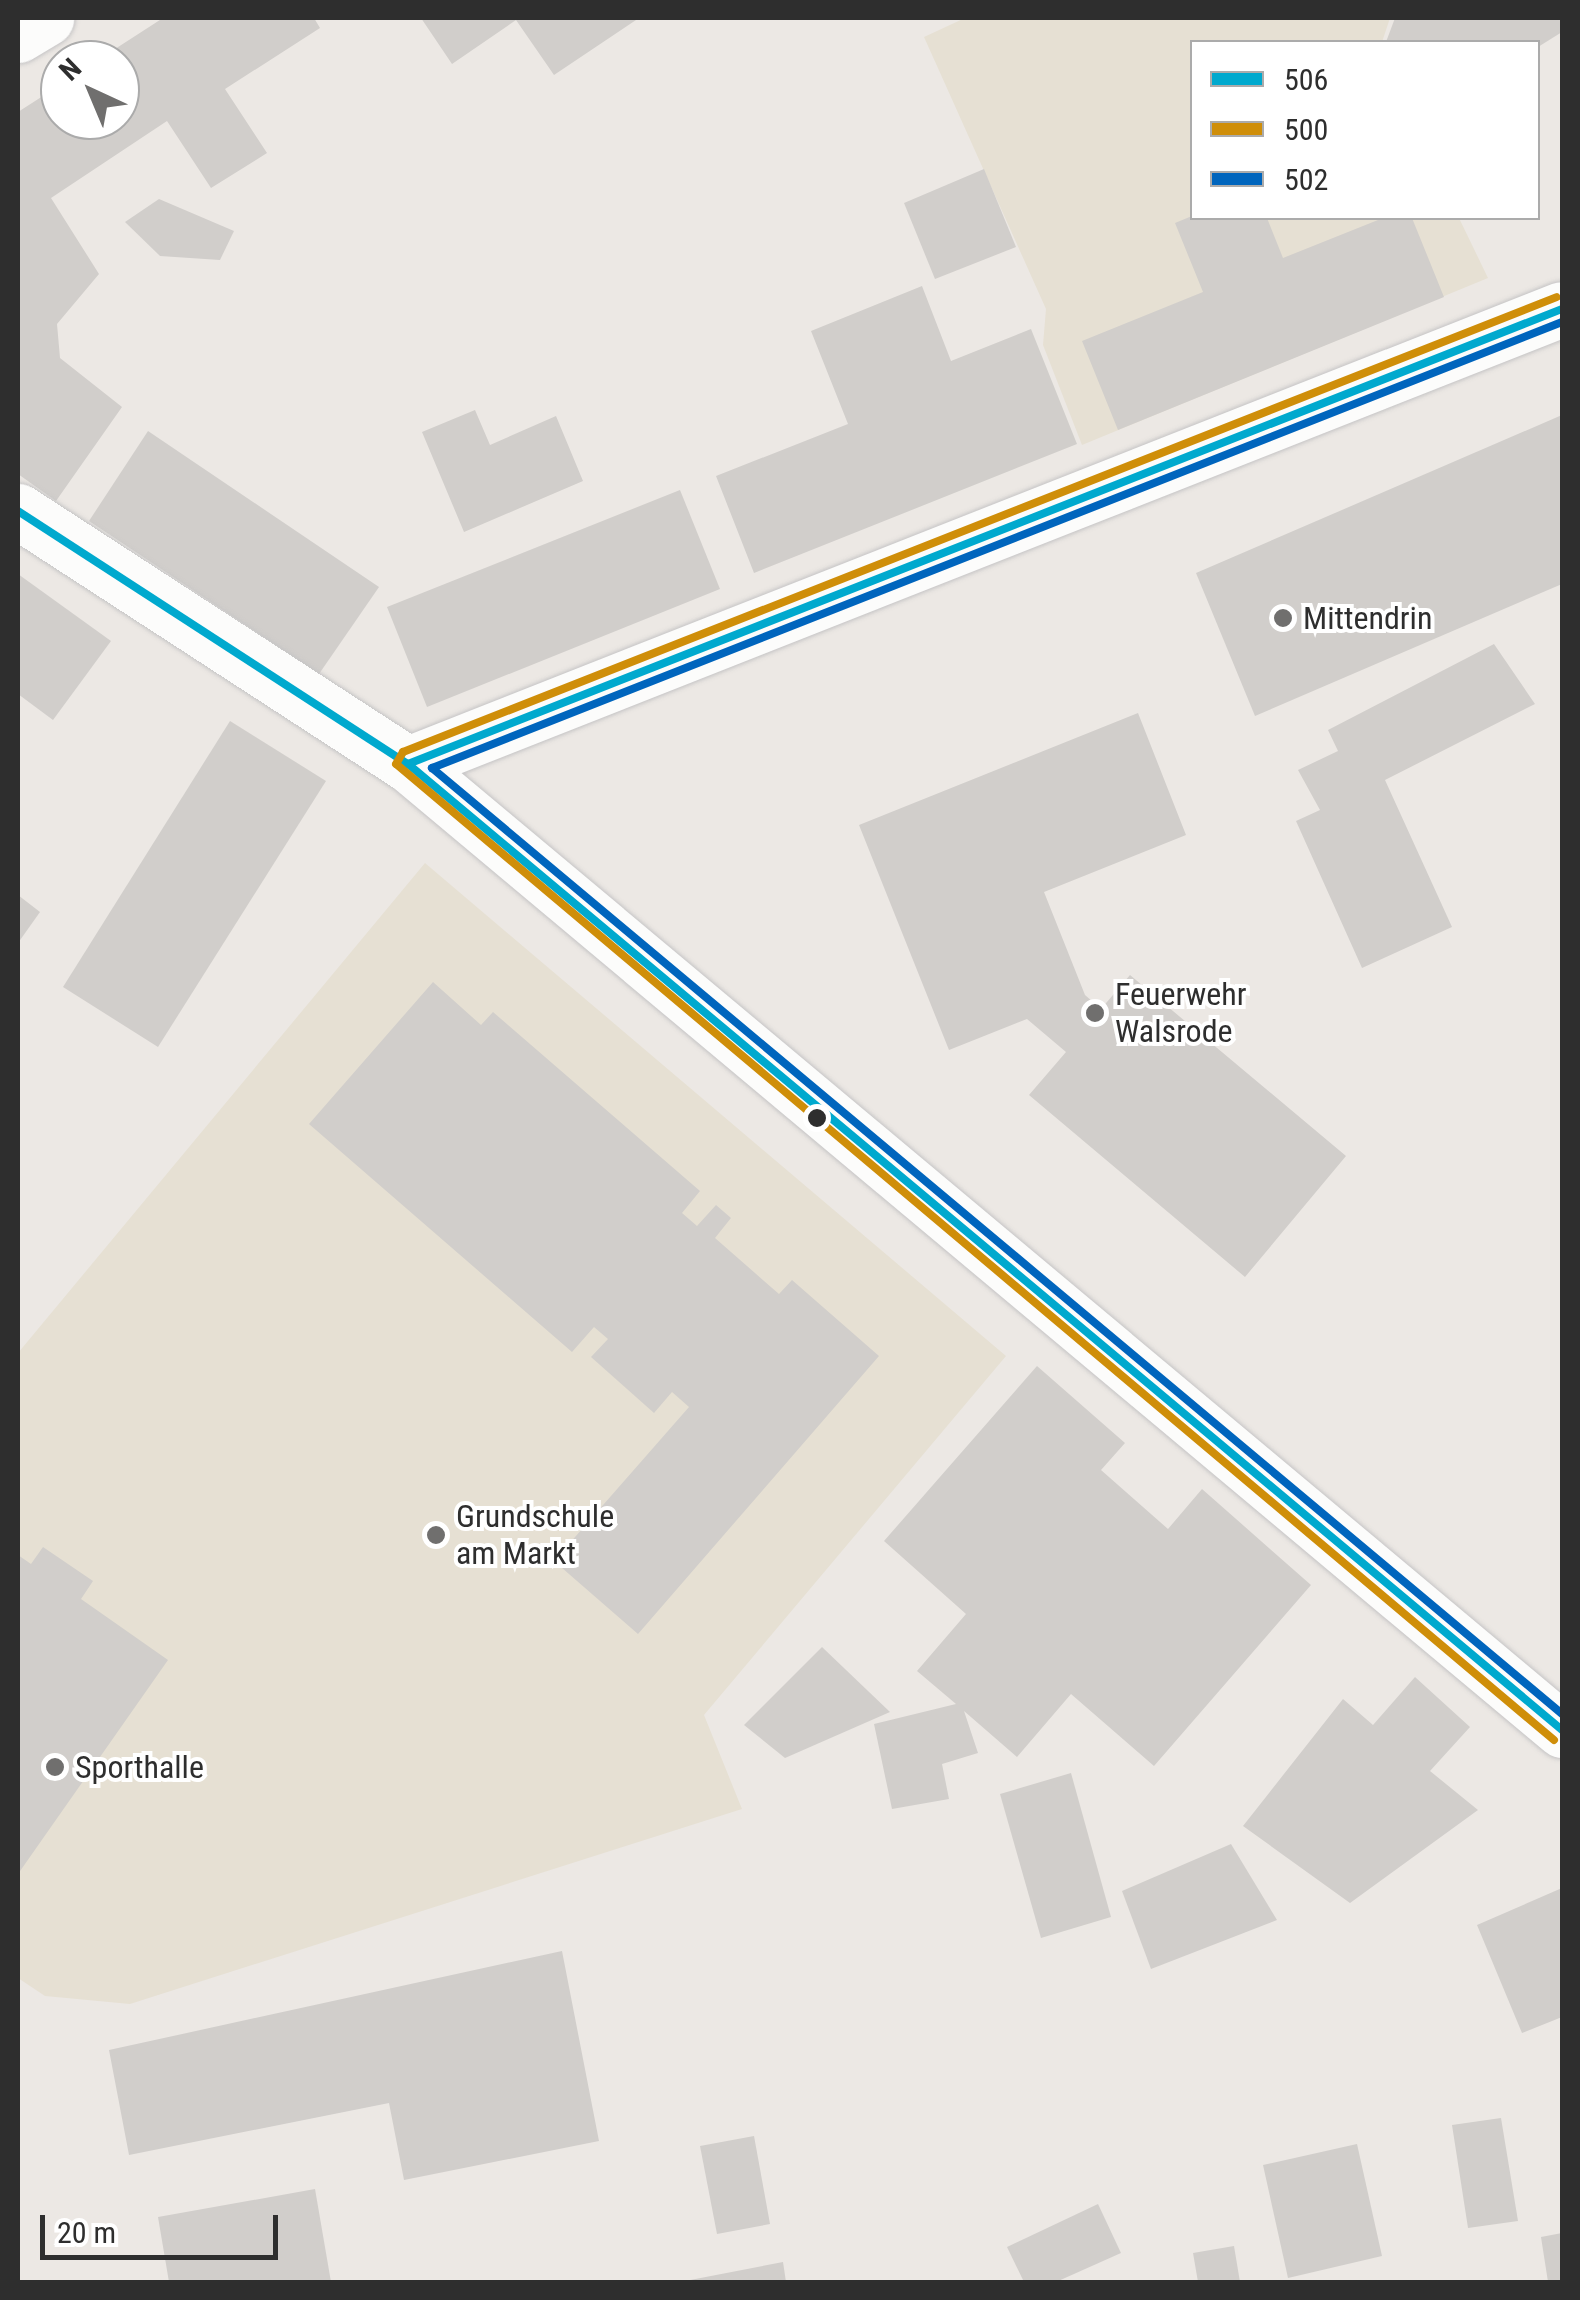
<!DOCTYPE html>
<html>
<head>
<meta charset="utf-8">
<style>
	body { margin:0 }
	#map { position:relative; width:1580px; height:2300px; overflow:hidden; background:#ece8e4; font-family:"Roboto Condensed",sans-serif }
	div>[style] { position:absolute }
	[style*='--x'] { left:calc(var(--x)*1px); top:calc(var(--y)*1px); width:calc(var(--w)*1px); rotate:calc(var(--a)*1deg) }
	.education>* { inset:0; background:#e6e0d3 }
	.building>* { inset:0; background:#d1cecb }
	.roads { filter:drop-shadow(0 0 2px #c5c4c5) drop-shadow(0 0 2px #c5c4c5) }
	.minor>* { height:55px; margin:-27.5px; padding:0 27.5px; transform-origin:27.5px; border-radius:27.5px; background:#fcfcfb }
	.bus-1>* { height:8px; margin:-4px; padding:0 4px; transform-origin:4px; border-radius:4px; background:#00a9ce }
	.bus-2>* { height:8px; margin:-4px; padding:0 4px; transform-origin:4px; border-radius:4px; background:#cf8e09 }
	.bus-3>* { height:8px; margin:-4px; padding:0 4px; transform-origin:4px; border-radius:4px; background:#0065bd }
	.dots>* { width:28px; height:28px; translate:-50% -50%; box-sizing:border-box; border:5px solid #fff; border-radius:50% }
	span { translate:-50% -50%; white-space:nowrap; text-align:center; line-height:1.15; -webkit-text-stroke:8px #fff; paint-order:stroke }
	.poi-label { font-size:32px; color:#2e2e2e }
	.left { translate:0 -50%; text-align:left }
	.frame { position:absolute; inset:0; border:20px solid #2e2e2e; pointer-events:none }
	.legend { position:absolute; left:1190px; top:40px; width:350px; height:180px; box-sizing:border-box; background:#fff; border:2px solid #ababab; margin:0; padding:12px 18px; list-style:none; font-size:30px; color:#2e2e2e }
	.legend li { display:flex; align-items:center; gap:20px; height:50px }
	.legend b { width:50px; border:2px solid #ababab }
	.north { position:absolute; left:40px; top:40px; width:100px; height:100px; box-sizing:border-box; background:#fff; border:2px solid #ababab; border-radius:50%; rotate:316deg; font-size:28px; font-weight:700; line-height:40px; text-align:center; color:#2e2e2e }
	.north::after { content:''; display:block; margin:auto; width:35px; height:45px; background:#706f6e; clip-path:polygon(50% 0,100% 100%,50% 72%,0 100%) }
	.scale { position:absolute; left:40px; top:2215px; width:238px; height:45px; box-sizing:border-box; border:5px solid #2e2e2e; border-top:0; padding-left:12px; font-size:30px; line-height:35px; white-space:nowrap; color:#2e2e2e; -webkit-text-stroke:8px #fff; paint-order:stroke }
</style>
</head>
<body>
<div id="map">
	<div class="education">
		<i style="clip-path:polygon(965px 18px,1390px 18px,1382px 42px,1192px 42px,1192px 218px,1459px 218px,1488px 278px,1082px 445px,1043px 345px,1046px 309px,924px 37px)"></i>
		<i style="clip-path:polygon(425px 863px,1006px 1356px,704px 1715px,742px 1809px,130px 2004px,45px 1996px,18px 1978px,18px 1353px)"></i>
	</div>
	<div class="building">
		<i style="clip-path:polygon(163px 18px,314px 18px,320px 28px,225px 89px,267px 153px,211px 188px,167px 121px,51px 198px,99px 274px,57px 324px,60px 358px,122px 407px,56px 501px,18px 474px,18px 112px,60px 85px,60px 120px,120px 120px,120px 60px,98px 60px)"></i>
		<i style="clip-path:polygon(421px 18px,639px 18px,554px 75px,516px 20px,452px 64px)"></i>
		<i style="clip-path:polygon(1395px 18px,1562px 18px,1562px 32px,1538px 47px,1386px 42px)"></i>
		<i style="clip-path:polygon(984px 169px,1016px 247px,935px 279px,904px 203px)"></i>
		<i style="clip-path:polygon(159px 199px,234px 231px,220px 260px,160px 256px,125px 222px)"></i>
		<i style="clip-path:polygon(1192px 216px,1267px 218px,1283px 258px,1383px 218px,1412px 218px,1444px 297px,1118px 430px,1082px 341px,1203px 292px,1175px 223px)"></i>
		<i style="clip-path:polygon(922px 286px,951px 361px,1031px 329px,1077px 444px,754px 573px,716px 476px,848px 424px,811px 331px)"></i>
		<i style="clip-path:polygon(475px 410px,490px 445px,556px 416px,583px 481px,464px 532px,422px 432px)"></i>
		<i style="clip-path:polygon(1562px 415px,1562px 584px,1255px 716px,1196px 573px)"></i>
		<i style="clip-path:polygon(148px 431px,379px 587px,319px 674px,89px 521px)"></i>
		<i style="clip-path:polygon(680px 490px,720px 589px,427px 707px,387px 607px)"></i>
		<i style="clip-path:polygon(18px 574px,111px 641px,53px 720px,18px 694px)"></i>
		<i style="clip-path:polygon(1494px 644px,1535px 704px,1385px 780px,1452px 927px,1362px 968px,1296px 821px,1320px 810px,1298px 770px,1338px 751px,1328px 730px)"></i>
		<i style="clip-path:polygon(1138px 713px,1186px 835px,1044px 892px,1085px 995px,1101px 1009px,1130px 975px,1346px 1156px,1245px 1277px,1029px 1095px,1066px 1052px,1027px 1019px,949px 1050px,859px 825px)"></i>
		<i style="clip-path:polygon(230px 721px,326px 781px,158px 1047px,63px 987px)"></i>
		<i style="clip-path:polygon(18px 895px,40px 912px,18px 943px)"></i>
		<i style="clip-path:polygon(433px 982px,481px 1025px,493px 1012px,700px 1191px,682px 1213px,697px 1226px,716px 1205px,731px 1218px,715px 1238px,779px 1294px,792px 1280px,879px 1356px,638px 1634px,554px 1561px,689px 1407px,672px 1392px,654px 1413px,591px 1357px,608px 1339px,594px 1327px,572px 1352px,309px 1124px)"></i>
		<i style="clip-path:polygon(1037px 1366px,1125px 1443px,1101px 1470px,1168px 1529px,1202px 1489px,1311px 1585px,1154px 1766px,1071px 1694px,1017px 1757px,964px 1711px,978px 1753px,942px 1764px,949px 1799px,892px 1809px,874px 1724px,956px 1704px,917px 1671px,966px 1614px,884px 1541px)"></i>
		<i style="clip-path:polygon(43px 1547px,93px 1581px,81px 1599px,168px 1660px,18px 1874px,18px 1555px,31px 1564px)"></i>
		<i style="clip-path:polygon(822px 1647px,890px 1712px,785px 1758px,744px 1725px)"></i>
		<i style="clip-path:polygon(1415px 1677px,1470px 1727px,1430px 1771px,1478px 1810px,1350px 1903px,1243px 1826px,1343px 1699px,1373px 1725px)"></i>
		<i style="clip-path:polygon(1071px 1773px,1111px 1917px,1041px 1938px,1000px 1794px)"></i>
		<i style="clip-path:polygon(1231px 1844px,1277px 1920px,1151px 1969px,1122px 1891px)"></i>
		<i style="clip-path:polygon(1562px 1888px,1562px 2017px,1522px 2033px,1477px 1925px)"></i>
		<i style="clip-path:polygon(562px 1951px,599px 2141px,404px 2180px,389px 2103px,129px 2155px,109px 2050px)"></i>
		<i style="clip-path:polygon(1501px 2118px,1518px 2221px,1468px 2228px,1452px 2125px)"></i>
		<i style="clip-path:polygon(754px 2136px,770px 2224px,717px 2234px,700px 2146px)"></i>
		<i style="clip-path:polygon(1357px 2144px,1382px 2256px,1288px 2278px,1263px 2165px)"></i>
		<i style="clip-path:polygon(315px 2189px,331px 2282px,169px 2282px,158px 2217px)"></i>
		<i style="clip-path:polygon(1098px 2204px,1121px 2253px,1056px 2282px,1024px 2282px,1007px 2247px)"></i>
		<i style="clip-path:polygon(1562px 2233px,1562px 2282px,1548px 2282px,1541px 2237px)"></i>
		<i style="clip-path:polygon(1234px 2246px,1240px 2282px,1198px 2282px,1193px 2253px)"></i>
		<i style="clip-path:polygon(783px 2262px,786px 2282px,685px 2282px,685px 2281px)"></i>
	</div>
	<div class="roads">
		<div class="minor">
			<i style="--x:18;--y:35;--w:33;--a:-31"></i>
			<i style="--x:18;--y:511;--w:465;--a:33"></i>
			<i style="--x:408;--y:764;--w:1505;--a:39.93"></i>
			<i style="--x:408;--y:764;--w:1240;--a:-21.52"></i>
		</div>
	</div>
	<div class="bus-1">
		<i style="--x:18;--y:511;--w:465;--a:33"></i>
		<i style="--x:408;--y:764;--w:1505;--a:39.93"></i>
		<i style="--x:408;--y:764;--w:1240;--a:-21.52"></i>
	</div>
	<div class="bus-2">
		<i style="--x:1554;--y:1740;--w:1514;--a:-139.87"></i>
		<i style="--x:396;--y:764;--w:14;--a:-60"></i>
		<i style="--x:403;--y:752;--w:1240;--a:-21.52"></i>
	</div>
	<div class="bus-3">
		<i style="--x:1562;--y:322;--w:1215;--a:158.46"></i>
		<i style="--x:432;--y:768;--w:1474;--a:39.93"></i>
	</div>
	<div class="dots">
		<i style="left:1283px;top:618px;background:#706f6e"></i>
		<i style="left:1095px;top:1013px;background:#706f6e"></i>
		<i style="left:817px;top:1118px;background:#2e2e2e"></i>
		<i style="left:436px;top:1535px;background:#706f6e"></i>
		<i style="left:55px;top:1767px;background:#706f6e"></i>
	</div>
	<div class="poi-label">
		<span class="left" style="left:1303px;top:618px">Mittendrin</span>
		<span class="left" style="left:1115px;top:1013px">Feuerwehr<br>Walsrode</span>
		<span class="left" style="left:456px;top:1535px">Grundschule<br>am Markt</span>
		<span class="left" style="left:75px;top:1767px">Sporthalle</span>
	</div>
	<div class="frame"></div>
	<ul class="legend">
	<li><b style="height:12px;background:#00a9ce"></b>506</li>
	<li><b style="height:12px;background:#cf8e09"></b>500</li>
	<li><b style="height:12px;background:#0065bd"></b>502</li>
	</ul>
	<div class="north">N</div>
	<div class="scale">20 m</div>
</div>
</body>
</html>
